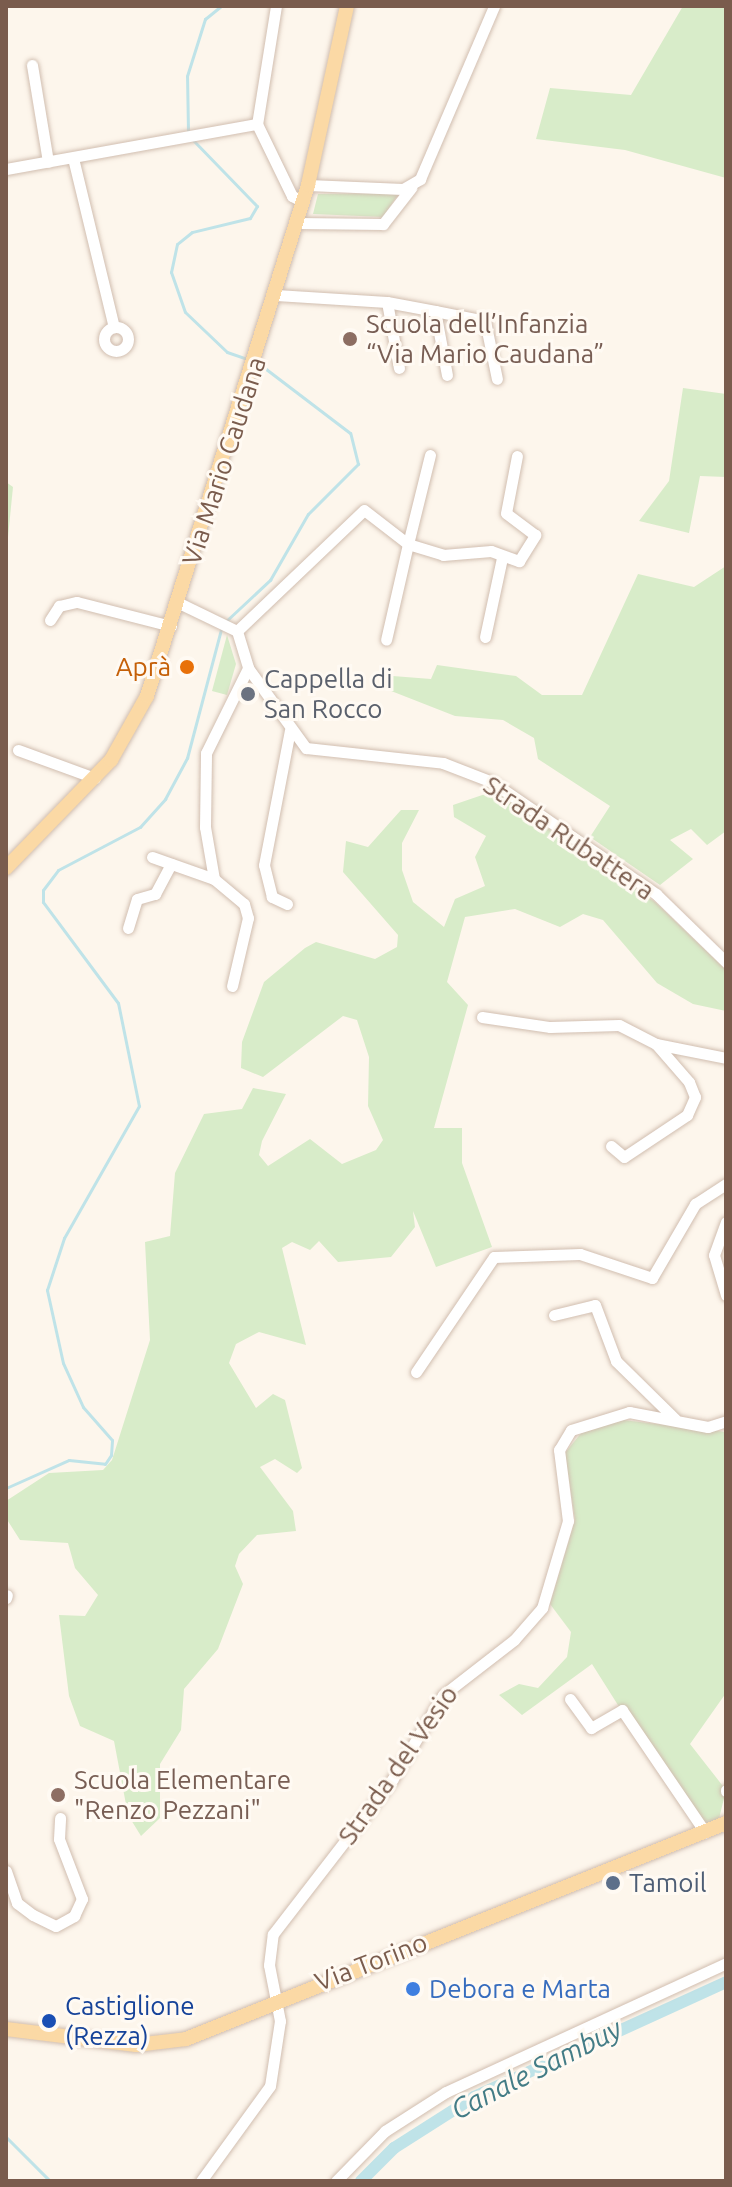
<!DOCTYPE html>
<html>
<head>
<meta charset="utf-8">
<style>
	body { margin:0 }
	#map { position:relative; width:732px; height:2187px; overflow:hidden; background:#fdf6ec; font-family:Ubuntu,sans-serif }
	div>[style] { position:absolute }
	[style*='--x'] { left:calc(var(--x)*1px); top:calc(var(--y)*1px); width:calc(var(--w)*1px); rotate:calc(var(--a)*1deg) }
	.green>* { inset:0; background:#d8ecc9 }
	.stream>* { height:3px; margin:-1.5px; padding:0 1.5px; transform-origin:1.5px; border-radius:1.5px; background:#bfe3e8 }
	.canal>* { height:12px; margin:-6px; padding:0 6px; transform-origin:6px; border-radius:6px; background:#bfe3e8 }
	.roads { filter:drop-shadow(0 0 2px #d1beb0) drop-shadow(0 0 2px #d1beb0) }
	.minor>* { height:11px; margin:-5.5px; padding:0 5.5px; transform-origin:5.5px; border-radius:5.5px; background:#fff }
	.minor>.ring { margin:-5.5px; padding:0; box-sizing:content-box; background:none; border:11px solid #fff; border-radius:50% }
	.major>* { height:14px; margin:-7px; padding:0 7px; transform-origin:7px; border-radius:7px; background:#fbd9a5 }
	.dots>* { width:22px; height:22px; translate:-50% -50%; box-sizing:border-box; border:4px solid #fffaf3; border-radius:50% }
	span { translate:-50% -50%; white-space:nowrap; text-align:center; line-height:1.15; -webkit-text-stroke:6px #fffaf3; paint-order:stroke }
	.education-label { font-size:26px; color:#785e54 }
	.left { translate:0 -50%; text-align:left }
	.street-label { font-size:26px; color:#7a5c4d }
	.food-label { font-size:26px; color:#c56008 }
	.right { translate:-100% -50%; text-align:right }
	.worship-label { font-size:26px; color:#5b616d }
	.service-label { font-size:26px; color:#4e5e75 }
	.shop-label { font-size:26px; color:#366cbe }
	.transit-label { font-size:26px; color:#164399 }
	.water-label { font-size:28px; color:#437c86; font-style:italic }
	.frame { position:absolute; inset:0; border:8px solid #7a5c4d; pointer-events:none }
</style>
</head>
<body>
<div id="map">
	<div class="green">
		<i style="clip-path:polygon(683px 6px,726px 6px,726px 178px,625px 150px,536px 139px,550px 88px,631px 95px)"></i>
		<i style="clip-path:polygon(399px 193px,383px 217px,313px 214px,318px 194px)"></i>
		<i style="clip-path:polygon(683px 388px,726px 394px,726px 477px,700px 476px,689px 533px,639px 521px,669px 481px)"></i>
		<i style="clip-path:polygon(6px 482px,13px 487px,6px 557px)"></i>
		<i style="clip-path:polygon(726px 566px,726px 831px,707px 845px,691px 829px,670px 840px,693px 859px,660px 885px,590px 837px,610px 806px,538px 759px,534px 738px,503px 720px,455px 716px,381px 687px,380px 675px,431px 679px,437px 665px,516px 676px,542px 695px,582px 695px,638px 574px,694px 587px)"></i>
		<i style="clip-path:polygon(227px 635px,236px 664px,227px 695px,212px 691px)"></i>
		<i style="clip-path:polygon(494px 791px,655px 902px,726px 970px,726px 1011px,693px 1004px,657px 983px,603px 920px,583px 914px,560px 927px,515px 909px,465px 917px,447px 982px,468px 1005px,434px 1128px,462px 1128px,462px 1163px,492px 1247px,436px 1267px,413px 1211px,415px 1227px,391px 1257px,338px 1262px,319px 1241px,310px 1250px,292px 1242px,282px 1248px,306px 1345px,259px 1332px,236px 1344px,229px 1363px,256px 1408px,273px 1394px,285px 1400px,302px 1468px,297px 1473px,275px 1459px,260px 1467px,293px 1511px,296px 1531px,257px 1535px,239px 1554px,235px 1566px,243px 1584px,218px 1649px,184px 1689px,181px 1730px,160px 1764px,160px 1818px,141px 1836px,128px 1815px,114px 1741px,80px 1726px,69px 1696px,59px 1615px,85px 1616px,98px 1595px,75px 1568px,68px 1543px,20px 1540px,6px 1518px,6px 1501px,49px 1473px,103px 1470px,112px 1460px,150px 1340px,145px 1242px,170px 1236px,175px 1173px,204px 1114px,242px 1109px,253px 1088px,286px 1094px,262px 1141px,259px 1155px,268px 1166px,310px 1139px,342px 1164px,376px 1150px,383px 1140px,368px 1106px,369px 1057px,357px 1020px,343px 1016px,263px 1077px,241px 1068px,242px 1042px,264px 982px,305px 948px,316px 942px,375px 959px,397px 947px,398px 935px,343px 872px,346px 841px,368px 847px,401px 810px,419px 810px,402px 843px,402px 870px,413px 902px,444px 927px,455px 899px,485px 886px,475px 857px,486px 836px,454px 817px,453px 805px)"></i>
		<i style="clip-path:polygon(623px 1420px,726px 1432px,726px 1693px,690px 1744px,726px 1790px,717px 1827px,695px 1827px,592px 1664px,522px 1715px,499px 1695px,519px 1684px,538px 1688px,567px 1657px,571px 1632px,550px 1604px,575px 1520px,565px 1453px,586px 1427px)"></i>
	</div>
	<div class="stream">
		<i style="--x:188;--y:131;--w:55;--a:-91"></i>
		<i style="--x:187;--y:76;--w:60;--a:-72.5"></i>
		<i style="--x:205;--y:19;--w:21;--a:-39"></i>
		<i style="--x:191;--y:138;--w:95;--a:45.9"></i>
		<i style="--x:257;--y:206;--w:14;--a:120"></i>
		<i style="--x:250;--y:218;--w:60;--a:166.4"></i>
		<i style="--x:192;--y:232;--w:19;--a:141"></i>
		<i style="--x:177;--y:244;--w:29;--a:102"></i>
		<i style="--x:171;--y:272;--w:42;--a:70.7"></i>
		<i style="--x:185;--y:312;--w:58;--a:43.6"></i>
		<i style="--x:227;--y:352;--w:21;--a:19"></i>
		<i style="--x:225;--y:622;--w:62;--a:-43"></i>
		<i style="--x:270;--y:580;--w:76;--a:-60.1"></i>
		<i style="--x:308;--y:514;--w:71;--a:-45"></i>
		<i style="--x:358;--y:464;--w:32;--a:-104"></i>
		<i style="--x:350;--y:433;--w:116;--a:-142.7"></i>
		<i style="--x:6;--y:1488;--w:69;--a:-24"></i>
		<i style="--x:69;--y:1460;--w:36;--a:6"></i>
		<i style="--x:105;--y:1464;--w:11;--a:-56"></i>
		<i style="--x:111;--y:1455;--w:15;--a:-86"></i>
		<i style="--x:112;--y:1440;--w:44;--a:-131.3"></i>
		<i style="--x:83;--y:1407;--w:48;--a:-114.4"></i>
		<i style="--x:63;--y:1363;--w:75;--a:-102.4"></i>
		<i style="--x:47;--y:1290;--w:55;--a:-71.9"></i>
		<i style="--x:64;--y:1238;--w:152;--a:-60.4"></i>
		<i style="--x:139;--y:1106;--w:105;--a:-101.5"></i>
		<i style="--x:118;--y:1003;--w:126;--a:-126.6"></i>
		<i style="--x:43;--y:902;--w:12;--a:-90"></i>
		<i style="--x:43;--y:890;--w:25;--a:-53"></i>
		<i style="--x:58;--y:870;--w:93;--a:-27.7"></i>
		<i style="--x:140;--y:827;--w:38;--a:-48"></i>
		<i style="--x:165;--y:799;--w:47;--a:-61.8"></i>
		<i style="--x:187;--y:758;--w:133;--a:-75.2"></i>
		<i style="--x:6;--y:2137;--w:62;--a:45"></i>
	</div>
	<div class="canal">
		<i style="--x:361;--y:2181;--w:47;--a:-45"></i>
		<i style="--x:394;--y:2148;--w:95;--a:-32.5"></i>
		<i style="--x:474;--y:2097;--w:277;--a:-24.5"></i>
	</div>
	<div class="roads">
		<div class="minor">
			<i style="--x:276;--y:6;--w:120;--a:99.1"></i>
			<i style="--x:257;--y:124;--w:80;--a:64.1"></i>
			<i style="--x:292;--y:196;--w:13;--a:27"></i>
			<i style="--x:32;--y:65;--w:98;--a:80.6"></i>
			<i style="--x:73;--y:158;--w:174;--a:76.4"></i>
			<i style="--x:6;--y:169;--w:255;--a:-10.2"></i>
			<i style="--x:308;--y:185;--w:95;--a:2.4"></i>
			<i style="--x:403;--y:189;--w:20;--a:-30"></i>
			<i style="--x:420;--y:179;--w:188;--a:-66.8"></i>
			<i style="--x:297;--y:223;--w:86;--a:0.7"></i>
			<i style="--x:383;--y:224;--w:46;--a:-52.1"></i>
			<i style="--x:276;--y:295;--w:111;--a:3.6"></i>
			<i style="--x:387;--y:302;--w:67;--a:79.7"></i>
			<i style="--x:387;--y:302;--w:49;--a:10.6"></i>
			<i style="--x:435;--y:311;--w:65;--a:79.4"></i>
			<i style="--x:435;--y:311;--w:51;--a:11.3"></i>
			<i style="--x:485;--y:321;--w:59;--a:78.3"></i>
			<i class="ring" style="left:104px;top:327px;width:13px;height:13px"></i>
			<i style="--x:430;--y:455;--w:92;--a:103.9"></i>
			<i style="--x:408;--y:544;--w:37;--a:17"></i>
			<i style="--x:443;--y:555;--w:48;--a:-4.8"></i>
			<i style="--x:491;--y:551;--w:30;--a:20"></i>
			<i style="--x:519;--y:561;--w:31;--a:-58"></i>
			<i style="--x:535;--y:535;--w:36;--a:-143"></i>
			<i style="--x:506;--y:513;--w:58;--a:-79.1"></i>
			<i style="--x:179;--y:603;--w:64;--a:25.8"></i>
			<i style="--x:237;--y:631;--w:39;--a:73"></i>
			<i style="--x:248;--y:668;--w:99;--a:54.1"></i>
			<i style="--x:306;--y:748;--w:138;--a:6.2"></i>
			<i style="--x:443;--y:763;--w:53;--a:21.2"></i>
			<i style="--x:492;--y:782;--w:199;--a:34.3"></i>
			<i style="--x:656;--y:894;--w:98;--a:44.2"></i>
			<i style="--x:50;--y:620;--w:17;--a:-57"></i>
			<i style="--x:59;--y:606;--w:18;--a:-13"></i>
			<i style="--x:77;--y:602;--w:97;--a:14.3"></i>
			<i style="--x:237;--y:631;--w:175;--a:-43.6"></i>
			<i style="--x:364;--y:510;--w:56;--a:37.7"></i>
			<i style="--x:408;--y:544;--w:98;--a:102.9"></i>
			<i style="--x:485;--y:637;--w:81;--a:-77.9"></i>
			<i style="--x:18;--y:750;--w:82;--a:20"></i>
			<i style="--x:152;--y:857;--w:66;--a:19.5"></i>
			<i style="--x:287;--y:904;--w:17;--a:-155"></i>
			<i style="--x:272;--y:897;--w:33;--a:-104"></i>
			<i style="--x:264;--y:865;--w:137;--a:-79.1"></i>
			<i style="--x:128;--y:928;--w:30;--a:-73"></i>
			<i style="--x:137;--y:899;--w:19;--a:-16"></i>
			<i style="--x:155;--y:894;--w:34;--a:-62"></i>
			<i style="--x:232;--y:986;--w:70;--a:-76.8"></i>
			<i style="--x:248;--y:918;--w:15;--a:-106"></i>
			<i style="--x:244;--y:904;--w:39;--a:-140"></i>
			<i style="--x:214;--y:879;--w:53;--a:-99.8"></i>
			<i style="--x:205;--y:827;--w:74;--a:-89.2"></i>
			<i style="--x:206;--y:753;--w:95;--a:-63.7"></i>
			<i style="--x:482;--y:1017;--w:69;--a:8.4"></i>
			<i style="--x:550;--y:1027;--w:69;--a:-1.7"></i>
			<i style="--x:619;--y:1025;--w:42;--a:27.2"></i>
			<i style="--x:656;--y:1044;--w:71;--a:11.3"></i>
			<i style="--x:611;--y:1146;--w:17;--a:40"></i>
			<i style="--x:624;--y:1157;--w:76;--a:-33.7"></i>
			<i style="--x:687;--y:1115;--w:20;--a:-66"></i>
			<i style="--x:695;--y:1097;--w:16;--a:-112"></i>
			<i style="--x:689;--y:1082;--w:50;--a:-131"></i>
			<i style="--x:726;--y:1222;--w:35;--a:110"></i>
			<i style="--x:714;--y:1255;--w:42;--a:73.3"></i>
			<i style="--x:554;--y:1315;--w:42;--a:-13.7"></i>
			<i style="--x:595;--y:1305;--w:60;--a:69.4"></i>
			<i style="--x:616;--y:1361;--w:83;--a:44.5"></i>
			<i style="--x:416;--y:1372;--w:139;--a:-55.9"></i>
			<i style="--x:494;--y:1257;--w:86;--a:-2"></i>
			<i style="--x:580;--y:1254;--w:76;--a:18.4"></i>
			<i style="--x:652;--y:1278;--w:86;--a:-59.8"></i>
			<i style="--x:695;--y:1204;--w:37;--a:-33"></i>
			<i style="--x:6;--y:1598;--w:3;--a:-72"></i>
			<i style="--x:570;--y:1699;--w:36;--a:54"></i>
			<i style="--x:591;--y:1728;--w:36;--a:-30"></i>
			<i style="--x:622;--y:1710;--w:148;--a:55.8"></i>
			<i style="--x:726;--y:1790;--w:1;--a:90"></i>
			<i style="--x:6;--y:1871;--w:34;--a:71"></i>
			<i style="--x:17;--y:1903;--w:20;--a:37"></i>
			<i style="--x:33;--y:1915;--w:25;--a:26"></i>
			<i style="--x:56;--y:1926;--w:21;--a:-29"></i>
			<i style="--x:74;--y:1916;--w:19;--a:-65"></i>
			<i style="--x:82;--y:1899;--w:64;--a:-111"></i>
			<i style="--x:59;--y:1839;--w:21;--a:-87"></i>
			<i style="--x:201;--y:2181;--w:117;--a:-54"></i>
			<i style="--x:270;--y:2086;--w:66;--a:-81.3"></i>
			<i style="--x:280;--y:2021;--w:57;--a:-101.1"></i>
			<i style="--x:269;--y:1965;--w:31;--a:-83"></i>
			<i style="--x:273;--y:1934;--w:195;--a:-52.3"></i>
			<i style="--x:392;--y:1780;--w:99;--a:-59"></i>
			<i style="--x:443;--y:1695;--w:90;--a:-37.8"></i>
			<i style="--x:514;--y:1640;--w:43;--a:-48.8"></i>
			<i style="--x:542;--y:1608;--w:91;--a:-73.4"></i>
			<i style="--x:568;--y:1521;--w:72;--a:-97.2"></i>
			<i style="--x:559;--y:1450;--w:23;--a:-59"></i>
			<i style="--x:571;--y:1430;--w:61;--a:-17.2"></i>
			<i style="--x:629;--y:1412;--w:80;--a:10.8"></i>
			<i style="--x:708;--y:1427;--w:19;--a:-18"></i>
			<i style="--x:336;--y:2181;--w:70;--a:-45.6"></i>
			<i style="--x:385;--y:2131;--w:72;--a:-32.6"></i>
			<i style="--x:446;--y:2092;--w:308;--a:-24.7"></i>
		</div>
		<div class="major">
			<i style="--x:6;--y:868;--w:151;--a:-45.8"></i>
			<i style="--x:111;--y:760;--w:73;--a:-60.6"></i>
			<i style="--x:147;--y:696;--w:536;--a:-72.51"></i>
			<i style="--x:308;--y:185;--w:183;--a:-77.7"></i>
			<i style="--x:6;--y:2029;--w:131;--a:7"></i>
			<i style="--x:136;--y:2045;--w:50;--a:-6.8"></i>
			<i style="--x:186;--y:2039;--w:582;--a:-21.8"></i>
		</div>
	</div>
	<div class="dots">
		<i style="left:350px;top:339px;background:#8d6e63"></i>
		<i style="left:187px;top:667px;background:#e8710a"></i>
		<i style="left:248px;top:694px;background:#6b7280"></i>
		<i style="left:58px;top:1795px;background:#8d6e63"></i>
		<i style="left:613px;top:1883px;background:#5c6f8a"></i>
		<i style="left:413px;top:1989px;background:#3f7fe0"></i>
		<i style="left:49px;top:2021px;background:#1a4fb4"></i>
	</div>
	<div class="education-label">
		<span class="left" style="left:366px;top:339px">Scuola dell’Infanzia<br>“Via Mario Caudana”</span>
		<span class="left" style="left:74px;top:1795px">Scuola Elementare<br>"Renzo Pezzani"</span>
	</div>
	<div class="street-label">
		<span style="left:224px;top:461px;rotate:-72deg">Via Mario Caudana</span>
		<span style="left:569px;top:838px;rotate:34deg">Strada Rubattera</span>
		<span style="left:398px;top:1765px;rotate:-55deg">Strada del Vesio</span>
		<span style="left:371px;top:1962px;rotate:-21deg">Via Torino</span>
	</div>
	<div class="food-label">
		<span class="right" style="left:171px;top:667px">Aprà</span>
	</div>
	<div class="worship-label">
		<span class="left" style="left:264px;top:694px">Cappella di<br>San Rocco</span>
	</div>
	<div class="service-label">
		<span class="left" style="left:629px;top:1883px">Tamoil</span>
	</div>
	<div class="shop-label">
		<span class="left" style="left:429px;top:1989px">Debora e Marta</span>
	</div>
	<div class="transit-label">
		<span class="left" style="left:65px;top:2021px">Castiglione<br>(Rezza)</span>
	</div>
	<div class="water-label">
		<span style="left:536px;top:2069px;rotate:-27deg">Canale Sambuy</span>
	</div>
	<div class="frame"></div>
</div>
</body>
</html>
